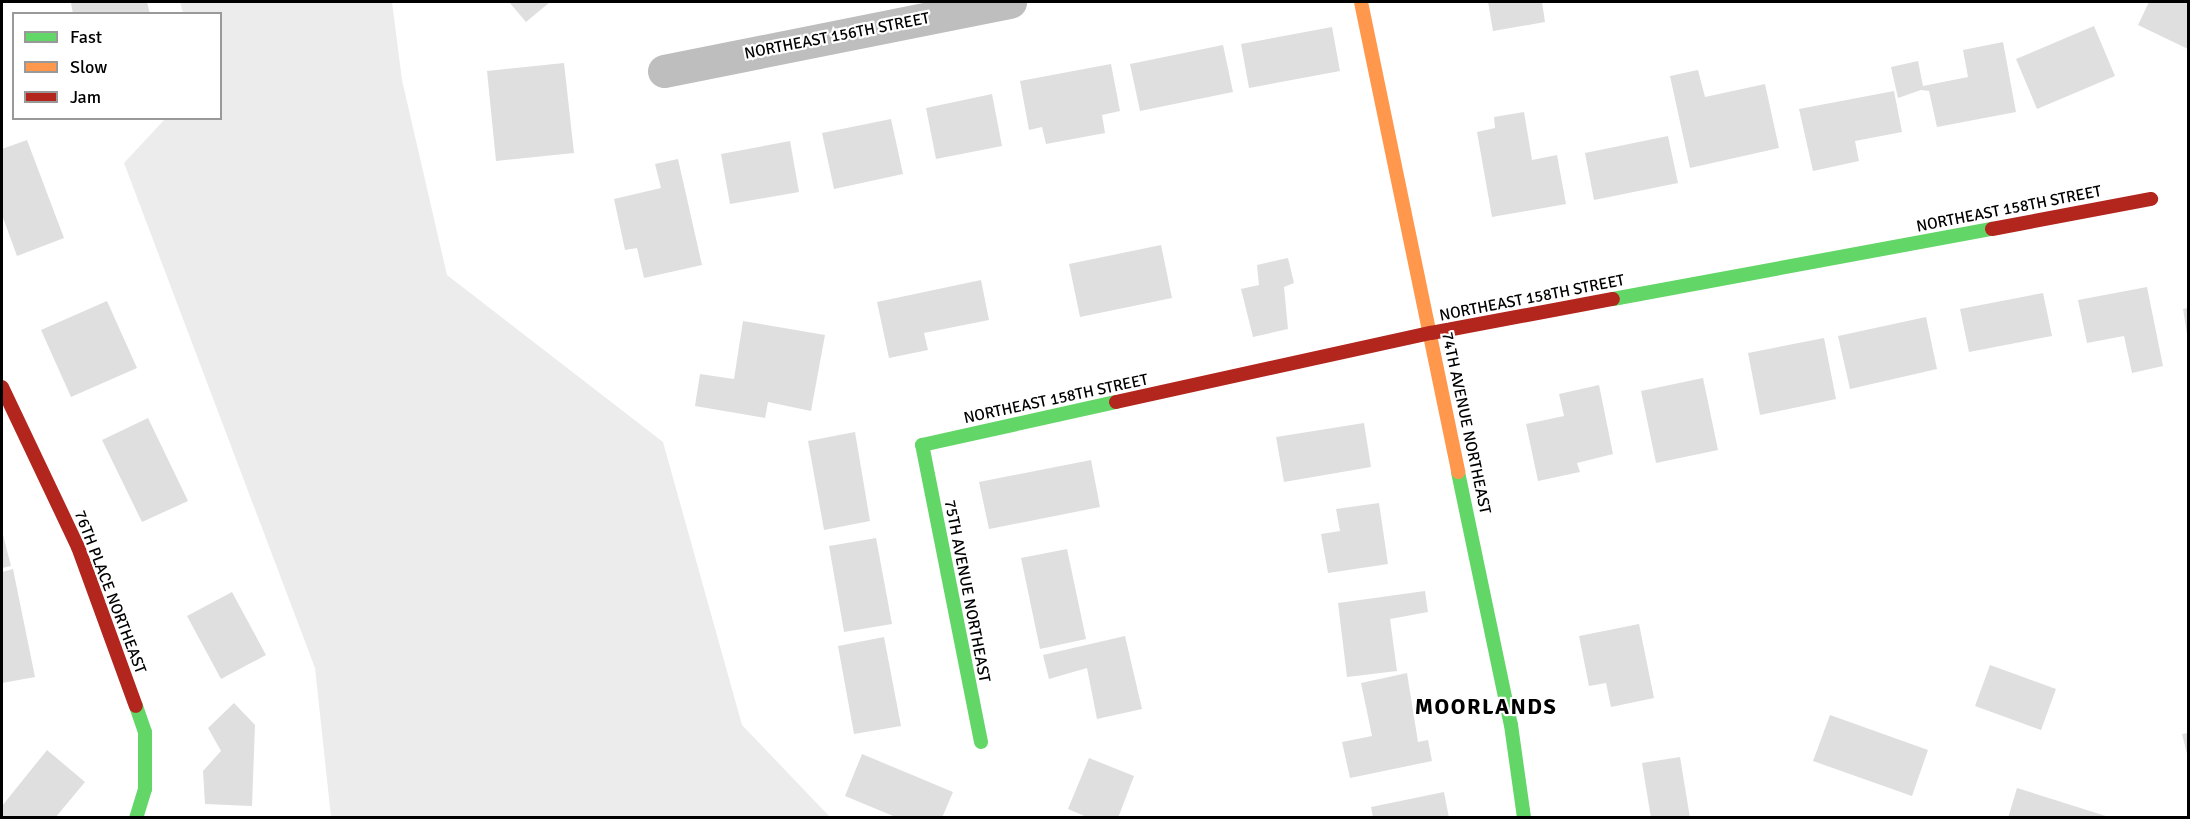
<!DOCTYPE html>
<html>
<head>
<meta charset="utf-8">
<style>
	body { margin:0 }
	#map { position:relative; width:2190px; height:819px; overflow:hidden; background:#fff; font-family:Signika,sans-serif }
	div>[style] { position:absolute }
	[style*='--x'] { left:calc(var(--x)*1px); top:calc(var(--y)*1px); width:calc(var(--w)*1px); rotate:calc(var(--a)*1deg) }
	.green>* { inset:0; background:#ececec }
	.building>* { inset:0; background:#dfdfdf }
	.street>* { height:33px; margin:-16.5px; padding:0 16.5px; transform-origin:16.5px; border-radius:16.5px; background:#bebebe }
	.fast>* { height:14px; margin:-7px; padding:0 7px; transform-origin:7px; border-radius:7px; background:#63d668 }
	.slow>* { height:14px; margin:-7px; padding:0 7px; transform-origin:7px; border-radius:7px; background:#ff974d }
	.jam>* { height:14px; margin:-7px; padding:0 7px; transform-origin:7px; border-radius:7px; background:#b3261e }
	span { translate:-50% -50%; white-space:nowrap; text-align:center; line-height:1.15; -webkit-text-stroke:4.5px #fff; paint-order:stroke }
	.street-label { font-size:16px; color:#000 }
	.district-label { font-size:22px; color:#000; font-weight:700; letter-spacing:1.5px }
	.frame { position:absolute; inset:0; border:3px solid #000; pointer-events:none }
	.legend { position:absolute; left:12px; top:12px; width:210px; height:108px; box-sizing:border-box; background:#fff; border:2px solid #999; margin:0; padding:8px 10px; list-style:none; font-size:18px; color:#000 }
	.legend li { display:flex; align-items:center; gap:12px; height:30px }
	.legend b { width:30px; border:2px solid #999 }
</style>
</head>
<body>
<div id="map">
	<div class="green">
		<i style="clip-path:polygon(180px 2px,392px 2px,402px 80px,447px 275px,663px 442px,742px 725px,830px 817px,331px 817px,315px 668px,124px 163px,165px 119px,220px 118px,220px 14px,183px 13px)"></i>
	</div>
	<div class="building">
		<i style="clip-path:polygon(77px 2px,147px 2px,150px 14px,73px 14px,71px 3px)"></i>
		<i style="clip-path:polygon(509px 2px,550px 2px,526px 22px)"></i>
		<i style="clip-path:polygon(1488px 2px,1542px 2px,1545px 22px,1493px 31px)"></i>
		<i style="clip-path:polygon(2149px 2px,2188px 2px,2188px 49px,2138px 25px)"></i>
		<i style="clip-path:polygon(2094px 26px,2115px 76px,2037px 109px,2016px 59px)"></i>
		<i style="clip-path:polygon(1332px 27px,1340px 71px,1249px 88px,1241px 44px)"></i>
		<i style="clip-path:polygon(2003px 42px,2016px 112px,1937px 127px,1929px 91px,1921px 90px,1898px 98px,1891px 67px,1918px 61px,1923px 86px,1968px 77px,1963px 50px)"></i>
		<i style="clip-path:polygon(1223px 45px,1233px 92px,1140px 111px,1130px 64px)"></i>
		<i style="clip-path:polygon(564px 63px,574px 153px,496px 161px,487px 71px)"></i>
		<i style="clip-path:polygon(1111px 64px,1120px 111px,1102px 115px,1105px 133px,1046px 144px,1042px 127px,1029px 130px,1020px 81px)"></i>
		<i style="clip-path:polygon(1698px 70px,1705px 97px,1765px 84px,1779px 148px,1690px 168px,1670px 76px)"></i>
		<i style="clip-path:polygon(1894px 91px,1902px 132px,1855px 141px,1859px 161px,1813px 171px,1799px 109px)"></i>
		<i style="clip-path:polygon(992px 94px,1002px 146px,936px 159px,926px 108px)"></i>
		<i style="clip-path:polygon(1524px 112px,1532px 160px,1557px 155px,1566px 204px,1492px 217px,1477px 132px,1495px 128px,1494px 117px)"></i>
		<i style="clip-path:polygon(891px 119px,903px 174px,834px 189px,822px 133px)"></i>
		<i style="clip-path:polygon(1668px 136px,1678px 183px,1594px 200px,1585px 153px)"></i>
		<i style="clip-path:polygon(27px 140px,64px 238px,17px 256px,2px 215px,2px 149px)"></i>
		<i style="clip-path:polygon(790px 141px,799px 192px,730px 204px,721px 154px)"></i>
		<i style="clip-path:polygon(678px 159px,702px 265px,644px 278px,637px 248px,625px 250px,614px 199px,661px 188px,655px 164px)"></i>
		<i style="clip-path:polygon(1161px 245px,1172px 298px,1080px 317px,1069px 264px)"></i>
		<i style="clip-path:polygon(1288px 258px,1294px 283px,1284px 287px,1288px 329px,1253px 337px,1241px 289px,1259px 285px,1257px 265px)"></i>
		<i style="clip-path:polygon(981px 280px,989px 320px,924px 333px,928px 350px,889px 358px,877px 302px)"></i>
		<i style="clip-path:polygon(2147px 287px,2163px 366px,2132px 373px,2124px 336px,2087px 343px,2078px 300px)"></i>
		<i style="clip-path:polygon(2043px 293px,2052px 336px,1969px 352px,1960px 309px)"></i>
		<i style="clip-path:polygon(107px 301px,137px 368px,71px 397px,41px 330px)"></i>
		<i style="clip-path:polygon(2188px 308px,2188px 333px,2187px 334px,2183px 309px)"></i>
		<i style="clip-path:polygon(1926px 317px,1937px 369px,1850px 389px,1838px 336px)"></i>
		<i style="clip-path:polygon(743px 321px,825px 335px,811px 411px,768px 402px,765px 418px,695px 406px,700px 374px,734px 379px)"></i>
		<i style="clip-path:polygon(1824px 338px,1836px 399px,1760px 415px,1748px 353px)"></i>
		<i style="clip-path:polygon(1703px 378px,1718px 450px,1656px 463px,1641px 391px)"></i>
		<i style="clip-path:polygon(1599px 385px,1613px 454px,1577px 463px,1580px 472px,1538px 481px,1526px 424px,1564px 416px,1559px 394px)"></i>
		<i style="clip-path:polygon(148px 418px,188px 501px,142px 522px,102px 440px)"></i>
		<i style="clip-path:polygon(1364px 423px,1371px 467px,1284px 482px,1276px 437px)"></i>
		<i style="clip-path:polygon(855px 432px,870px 521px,824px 530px,808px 441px)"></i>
		<i style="clip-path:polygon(1091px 460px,1100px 507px,989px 529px,979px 482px)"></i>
		<i style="clip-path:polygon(1379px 503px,1388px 564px,1328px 573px,1321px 534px,1340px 531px,1336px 509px)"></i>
		<i style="clip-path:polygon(2px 531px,11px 566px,2px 568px)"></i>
		<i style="clip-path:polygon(876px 538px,892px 624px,844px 632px,829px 546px)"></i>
		<i style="clip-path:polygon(1067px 549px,1086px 639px,1040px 649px,1021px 558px)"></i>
		<i style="clip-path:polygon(13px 569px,35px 677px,2px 683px,2px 572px)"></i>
		<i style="clip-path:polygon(1425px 591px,1428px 612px,1390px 619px,1397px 671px,1347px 677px,1338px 603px)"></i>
		<i style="clip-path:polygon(232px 592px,266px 655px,221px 679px,187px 616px)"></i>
		<i style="clip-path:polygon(1639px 624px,1654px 698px,1611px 707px,1606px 683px,1589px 686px,1579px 636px)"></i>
		<i style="clip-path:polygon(1125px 636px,1142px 709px,1097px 719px,1087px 668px,1049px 679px,1043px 655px)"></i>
		<i style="clip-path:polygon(884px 637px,901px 726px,854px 734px,838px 646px)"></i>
		<i style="clip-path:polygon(1990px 665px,2056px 689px,2041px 730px,1975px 706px)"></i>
		<i style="clip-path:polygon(1407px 673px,1418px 742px,1428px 740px,1432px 761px,1350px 778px,1342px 742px,1372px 736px,1361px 683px)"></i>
		<i style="clip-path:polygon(234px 703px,255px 725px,252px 806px,205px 804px,203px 771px,221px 751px,208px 728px)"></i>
		<i style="clip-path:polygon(1830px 715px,1928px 750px,1912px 796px,1813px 761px)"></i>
		<i style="clip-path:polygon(2188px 733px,2188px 758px,2182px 734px)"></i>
		<i style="clip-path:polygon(47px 750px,85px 782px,55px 818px,2px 818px,2px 806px)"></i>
		<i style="clip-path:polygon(862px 754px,953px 792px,942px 818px,898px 818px,845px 796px)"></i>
		<i style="clip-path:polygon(1680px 757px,1690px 818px,1651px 818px,1642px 763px)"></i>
		<i style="clip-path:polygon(1089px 758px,1134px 776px,1118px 818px,1089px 818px,1068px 809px)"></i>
		<i style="clip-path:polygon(2017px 788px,2109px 817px,2109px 818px,2008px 818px)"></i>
		<i style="clip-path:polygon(1444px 792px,1449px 818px,1373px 818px,1371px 807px)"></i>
	</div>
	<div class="street">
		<i style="--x:664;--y:71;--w:353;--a:-11.3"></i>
	</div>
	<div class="fast">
		<i style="--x:1613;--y:299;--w:385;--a:-10.5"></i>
		<i style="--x:1458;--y:472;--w:258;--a:78.2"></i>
		<i style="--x:1511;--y:725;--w:94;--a:82"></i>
		<i style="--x:136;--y:706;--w:28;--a:71"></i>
		<i style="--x:145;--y:732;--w:57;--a:90"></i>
		<i style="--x:145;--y:789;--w:30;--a:107"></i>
		<i style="--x:981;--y:742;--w:303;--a:-101.2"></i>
		<i style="--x:922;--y:445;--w:199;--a:-12.5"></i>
	</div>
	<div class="slow">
		<i style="--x:1361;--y:2;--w:480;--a:78.3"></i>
	</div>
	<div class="jam">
		<i style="--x:1992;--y:229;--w:162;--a:-10.7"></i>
		<i style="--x:2;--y:387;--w:177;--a:64.6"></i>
		<i style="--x:78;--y:547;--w:169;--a:70"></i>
		<i style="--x:1116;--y:402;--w:322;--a:-12.4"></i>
		<i style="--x:1431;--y:333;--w:185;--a:-10.6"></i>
	</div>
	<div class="street-label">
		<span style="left:837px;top:36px;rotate:-11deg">NORTHEAST 156TH STREET</span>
		<span style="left:2009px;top:209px;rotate:-11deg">NORTHEAST 158TH STREET</span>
		<span style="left:1532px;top:298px;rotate:-11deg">NORTHEAST 158TH STREET</span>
		<span style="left:1056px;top:399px;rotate:-12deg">NORTHEAST 158TH STREET</span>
		<span style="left:1466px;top:423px;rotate:78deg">74TH AVENUE NORTHEAST</span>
		<span style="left:967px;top:591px;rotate:79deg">75TH AVENUE NORTHEAST</span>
		<span style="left:110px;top:592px;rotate:69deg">76TH PLACE NORTHEAST</span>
	</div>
	<div class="district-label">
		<span style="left:1486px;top:707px">MOORLANDS</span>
	</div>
	<div class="frame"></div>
	<ul class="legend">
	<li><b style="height:8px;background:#63d668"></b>Fast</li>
	<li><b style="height:8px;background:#ff974d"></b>Slow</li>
	<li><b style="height:8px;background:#b3261e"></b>Jam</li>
	</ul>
</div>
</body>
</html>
